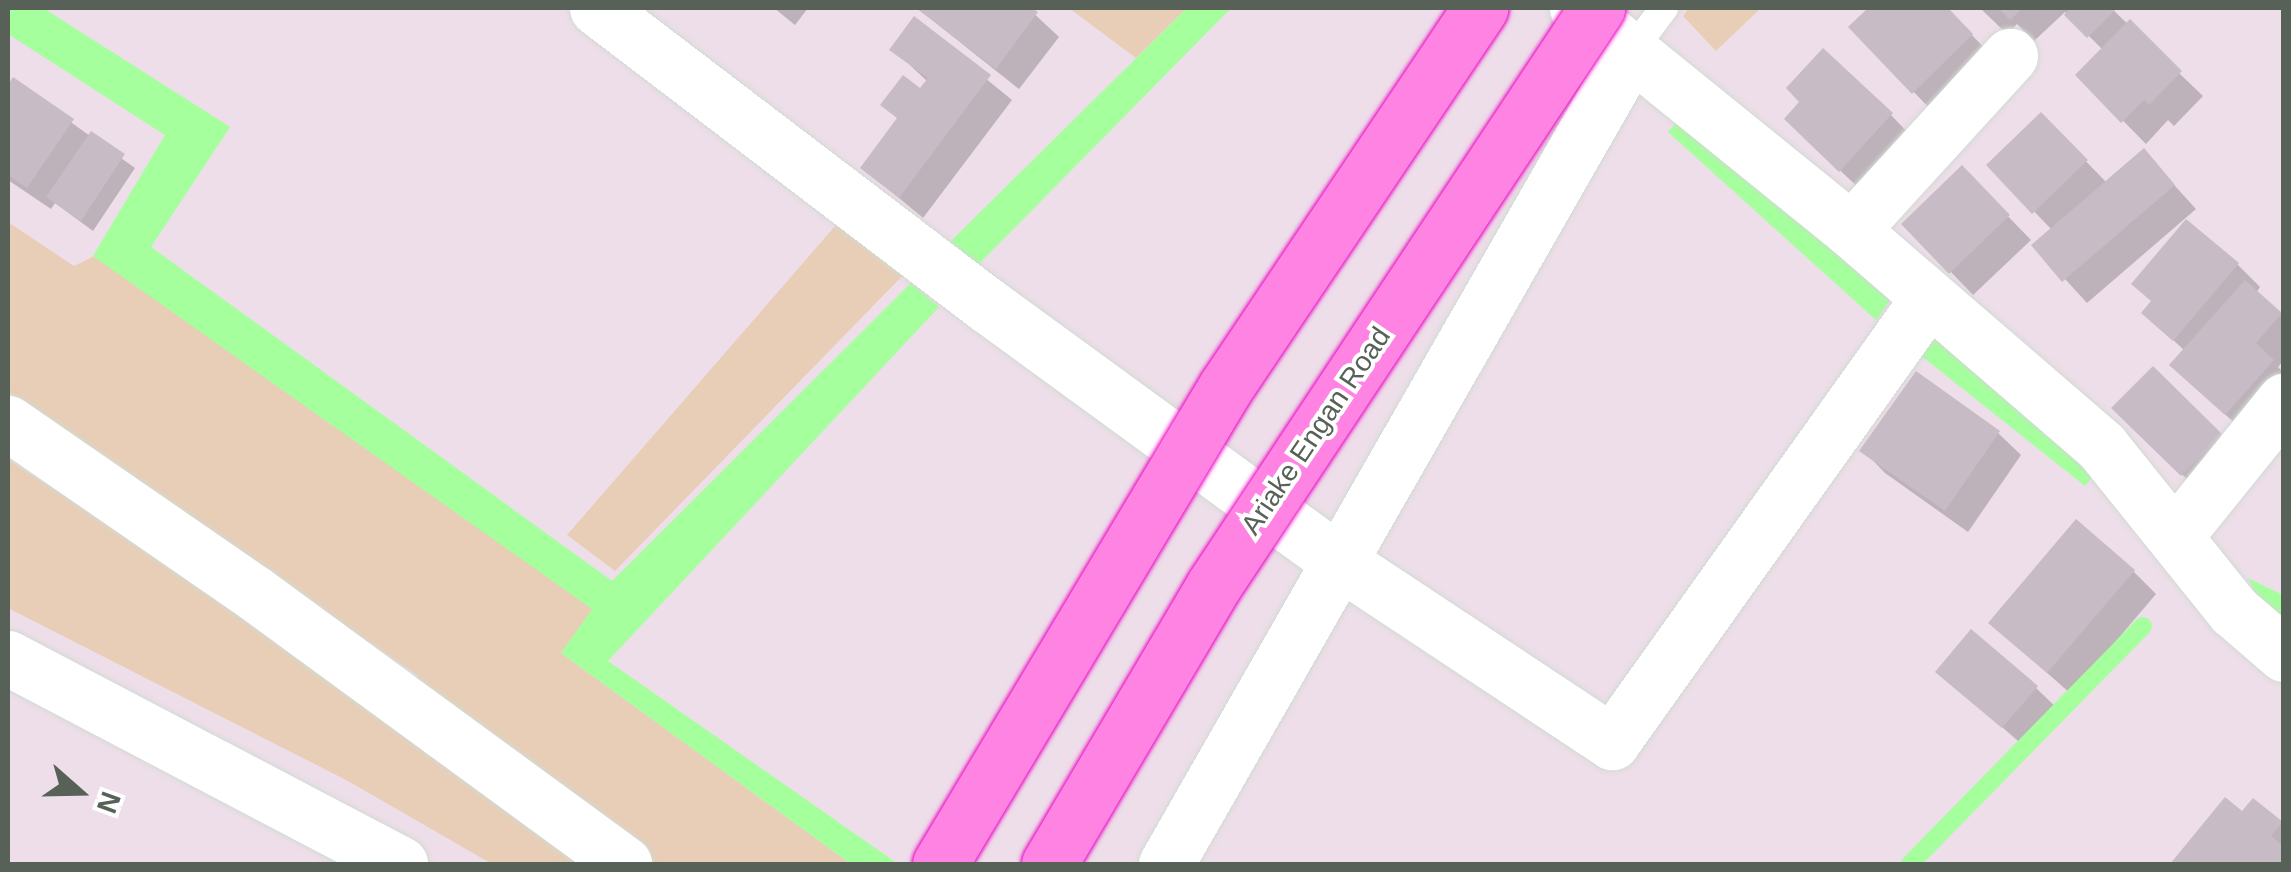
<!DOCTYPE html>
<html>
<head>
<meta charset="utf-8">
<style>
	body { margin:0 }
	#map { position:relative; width:2291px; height:872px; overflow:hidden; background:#eddee9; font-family:Arial,sans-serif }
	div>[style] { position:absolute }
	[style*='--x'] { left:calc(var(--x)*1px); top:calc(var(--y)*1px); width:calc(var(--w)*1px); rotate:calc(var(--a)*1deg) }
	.green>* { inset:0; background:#e8ceb7 }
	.water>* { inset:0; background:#a4ff9c }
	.shadow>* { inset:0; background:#0003 }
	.stream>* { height:18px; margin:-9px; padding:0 9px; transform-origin:9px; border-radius:9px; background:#a4ff9c }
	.building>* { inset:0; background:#c7bbc5 }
	.roads { filter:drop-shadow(0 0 2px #d2dad3) drop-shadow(0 0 2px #d2dad3) }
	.lane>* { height:28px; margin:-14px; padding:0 14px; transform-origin:14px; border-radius:14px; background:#fff }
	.street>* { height:55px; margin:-27.5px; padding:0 27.5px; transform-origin:27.5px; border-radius:27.5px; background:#fff }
	.bridges { filter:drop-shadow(0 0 2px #eb00c3) drop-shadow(0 0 2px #eb00c3) }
	.highway-bridge>* { height:55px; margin:-27.5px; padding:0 27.5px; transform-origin:27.5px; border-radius:27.5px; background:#ff83e3 }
	span { translate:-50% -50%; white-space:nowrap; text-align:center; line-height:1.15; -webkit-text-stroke:8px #fff; paint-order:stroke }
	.street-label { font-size:28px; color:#576158 }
	.frame { position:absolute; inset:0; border:10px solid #576158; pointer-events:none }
	.north { position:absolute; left:30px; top:742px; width:100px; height:100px; -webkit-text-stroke:8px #fff; paint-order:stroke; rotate:110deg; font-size:28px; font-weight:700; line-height:40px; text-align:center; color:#576158 }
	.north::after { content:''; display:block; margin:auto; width:35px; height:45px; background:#576158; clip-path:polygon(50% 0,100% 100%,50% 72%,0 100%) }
</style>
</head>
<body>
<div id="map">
	<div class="green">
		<i style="clip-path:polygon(1069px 8px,1187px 8px,1136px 58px)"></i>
		<i style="clip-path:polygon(1689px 8px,1761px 8px,1716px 51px,1683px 16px)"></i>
		<i style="clip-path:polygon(842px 218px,909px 269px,615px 571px,567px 535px)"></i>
		<i style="clip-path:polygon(8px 222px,74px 266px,94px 256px,593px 609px,561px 653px,851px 864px,492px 864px,348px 781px,8px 608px,8px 459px,241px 611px,390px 722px,418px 676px,8px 392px)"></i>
	</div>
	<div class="water">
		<i style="clip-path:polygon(8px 8px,43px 8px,230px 127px,151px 247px,612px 581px,911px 283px,939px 307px,608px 661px,898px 864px,851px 864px,561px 653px,592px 609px,93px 256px,165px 135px,8px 34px)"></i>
		<i style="clip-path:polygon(1187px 8px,1231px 8px,977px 266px,963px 254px,950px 242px)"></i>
		<i style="clip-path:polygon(1682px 116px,1891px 299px,1876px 320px,1668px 132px)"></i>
		<i style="clip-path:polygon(1935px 337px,2094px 475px,2085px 486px,1919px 354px)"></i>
		<i style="clip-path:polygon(2248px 578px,2283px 595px,2283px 616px,2259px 602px)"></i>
	</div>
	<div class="shadow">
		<i style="clip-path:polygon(774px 8px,808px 8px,795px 25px)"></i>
		<i style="clip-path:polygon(917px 8px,1028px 8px,1059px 37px,1019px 89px)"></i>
		<i style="clip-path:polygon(1872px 8px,1946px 8px,1994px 58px,1936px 115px,1851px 27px)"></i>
		<i style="clip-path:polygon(1980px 8px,2111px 8px,2203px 96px,2174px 126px,2168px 120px,2146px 144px,2078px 75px,2103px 50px,2065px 12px,2034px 41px,2017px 24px,2007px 34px)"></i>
		<i style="clip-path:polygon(914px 20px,1012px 100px,923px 218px,863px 168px,899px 120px,884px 105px,921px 92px,928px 82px,893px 49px)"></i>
		<i style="clip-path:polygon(13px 81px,135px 168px,93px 231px,55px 203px,51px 209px,8px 180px,8px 89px)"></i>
		<i style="clip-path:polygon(1803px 102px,1891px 115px,1913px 138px,1863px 192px,1810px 142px)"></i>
		<i style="clip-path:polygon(2041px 115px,2107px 183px,2144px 152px,2196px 209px,2087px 303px,2034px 245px,2052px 230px,1989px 165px)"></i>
		<i style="clip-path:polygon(1962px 169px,2031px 240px,1973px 295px,1905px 224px)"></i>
		<i style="clip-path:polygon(2187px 222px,2238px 265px,2260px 287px,2256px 293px,2284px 318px,2284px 360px,2278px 367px,2284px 373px,2284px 397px,2249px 436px,2195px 387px,2185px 351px,2144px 313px,2153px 303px)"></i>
		<i style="clip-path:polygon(2153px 369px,2243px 459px,2205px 497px,2115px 408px)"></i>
		<i style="clip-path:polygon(1998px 433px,2021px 455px,1968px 532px,1885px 473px,1863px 450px)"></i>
		<i style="clip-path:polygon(2133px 571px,2156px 594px,2071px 694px,1991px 623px)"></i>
		<i style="clip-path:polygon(1938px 671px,2036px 688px,2059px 710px,2026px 748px)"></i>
		<i style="clip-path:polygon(2226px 800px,2242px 814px,2254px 801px,2284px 826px,2284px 864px,2173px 864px)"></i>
	</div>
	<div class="stream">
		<i style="--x:1910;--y:864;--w:333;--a:-45.6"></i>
	</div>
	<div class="building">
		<i style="clip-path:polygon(916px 8px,1032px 8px,1038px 12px,996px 69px)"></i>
		<i style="clip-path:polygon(1868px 8px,1948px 8px,1973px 34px,1912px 94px,1848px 27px)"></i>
		<i style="clip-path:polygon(1998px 8px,2023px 8px,2010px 20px)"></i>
		<i style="clip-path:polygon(2071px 8px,2117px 8px,2087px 38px,2064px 15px)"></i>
		<i style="clip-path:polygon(914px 16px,991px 75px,899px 198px,860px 168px,897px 118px,880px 105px,903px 75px,920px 88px,928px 78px,889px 50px)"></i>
		<i style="clip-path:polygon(2130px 19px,2182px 71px,2149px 105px,2144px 100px,2121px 123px,2075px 75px)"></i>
		<i style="clip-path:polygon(1823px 48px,1893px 113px,1839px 172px,1784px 119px,1799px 102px,1786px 88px)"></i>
		<i style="clip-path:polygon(13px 77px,74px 119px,27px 188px,8px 175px,8px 85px)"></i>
		<i style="clip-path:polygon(2041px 112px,2088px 160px,2032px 214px,1986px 165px)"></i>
		<i style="clip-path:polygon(91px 131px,125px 154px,81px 221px,46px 197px)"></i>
		<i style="clip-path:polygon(2144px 148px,2175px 185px,2062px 282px,2031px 245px)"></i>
		<i style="clip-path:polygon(1962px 165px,2010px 215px,1949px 274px,1901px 224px)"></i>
		<i style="clip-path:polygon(2186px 219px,2239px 263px,2173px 341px,2141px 313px,2151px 301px,2131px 284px)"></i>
		<i style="clip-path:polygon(2245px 280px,2282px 313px,2256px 343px,2274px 360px,2225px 415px,2169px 365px)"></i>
		<i style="clip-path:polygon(2153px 366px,2222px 434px,2181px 476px,2111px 408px)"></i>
		<i style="clip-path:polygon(1916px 371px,2000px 431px,1945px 511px,1859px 451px)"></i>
		<i style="clip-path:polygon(2076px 519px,2135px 570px,2047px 673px,1988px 623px)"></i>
		<i style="clip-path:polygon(1971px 629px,2038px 686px,2002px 728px,1935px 672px)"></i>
		<i style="clip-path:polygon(2225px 797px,2242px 811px,2253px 798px,2283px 822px,2271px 836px,2284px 846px,2284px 864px,2170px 864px)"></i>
	</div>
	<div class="roads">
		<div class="lane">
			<i style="--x:1631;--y:52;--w:55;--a:-53.1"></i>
		</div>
		<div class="street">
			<i style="--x:597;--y:8;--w:490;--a:37.3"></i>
			<i style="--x:987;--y:305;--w:433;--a:36.1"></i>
			<i style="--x:1337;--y:560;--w:330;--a:33.5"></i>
			<i style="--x:1612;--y:742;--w:543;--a:-54.52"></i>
			<i style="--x:1577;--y:8;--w:353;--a:39"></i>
			<i style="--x:1851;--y:230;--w:332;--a:40.8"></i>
			<i style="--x:2102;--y:447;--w:211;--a:51.2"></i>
			<i style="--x:2234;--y:611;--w:66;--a:40.7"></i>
			<i style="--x:1851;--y:230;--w:236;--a:-47.6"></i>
			<i style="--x:8;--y:423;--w:298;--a:34.6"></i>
			<i style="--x:253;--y:592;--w:460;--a:36.2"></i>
			<i style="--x:2175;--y:536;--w:174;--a:-51.1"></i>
			<i style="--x:8;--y:658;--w:443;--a:27.7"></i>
			<i style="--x:1166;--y:864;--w:936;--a:-60.2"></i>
		</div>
	</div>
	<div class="bridges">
		<div class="highway-bridge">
			<i style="--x:940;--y:864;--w:555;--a:-59.09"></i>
			<i style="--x:1225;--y:388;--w:458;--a:-56.1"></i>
			<i style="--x:1049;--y:864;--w:324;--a:-59.4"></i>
			<i style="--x:1214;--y:585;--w:693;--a:-56.42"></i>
		</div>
	</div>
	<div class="street-label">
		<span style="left:1316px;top:431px;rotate:-56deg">Ariake Engan Road</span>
	</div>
	<div class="frame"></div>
	<div class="north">N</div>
</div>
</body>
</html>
